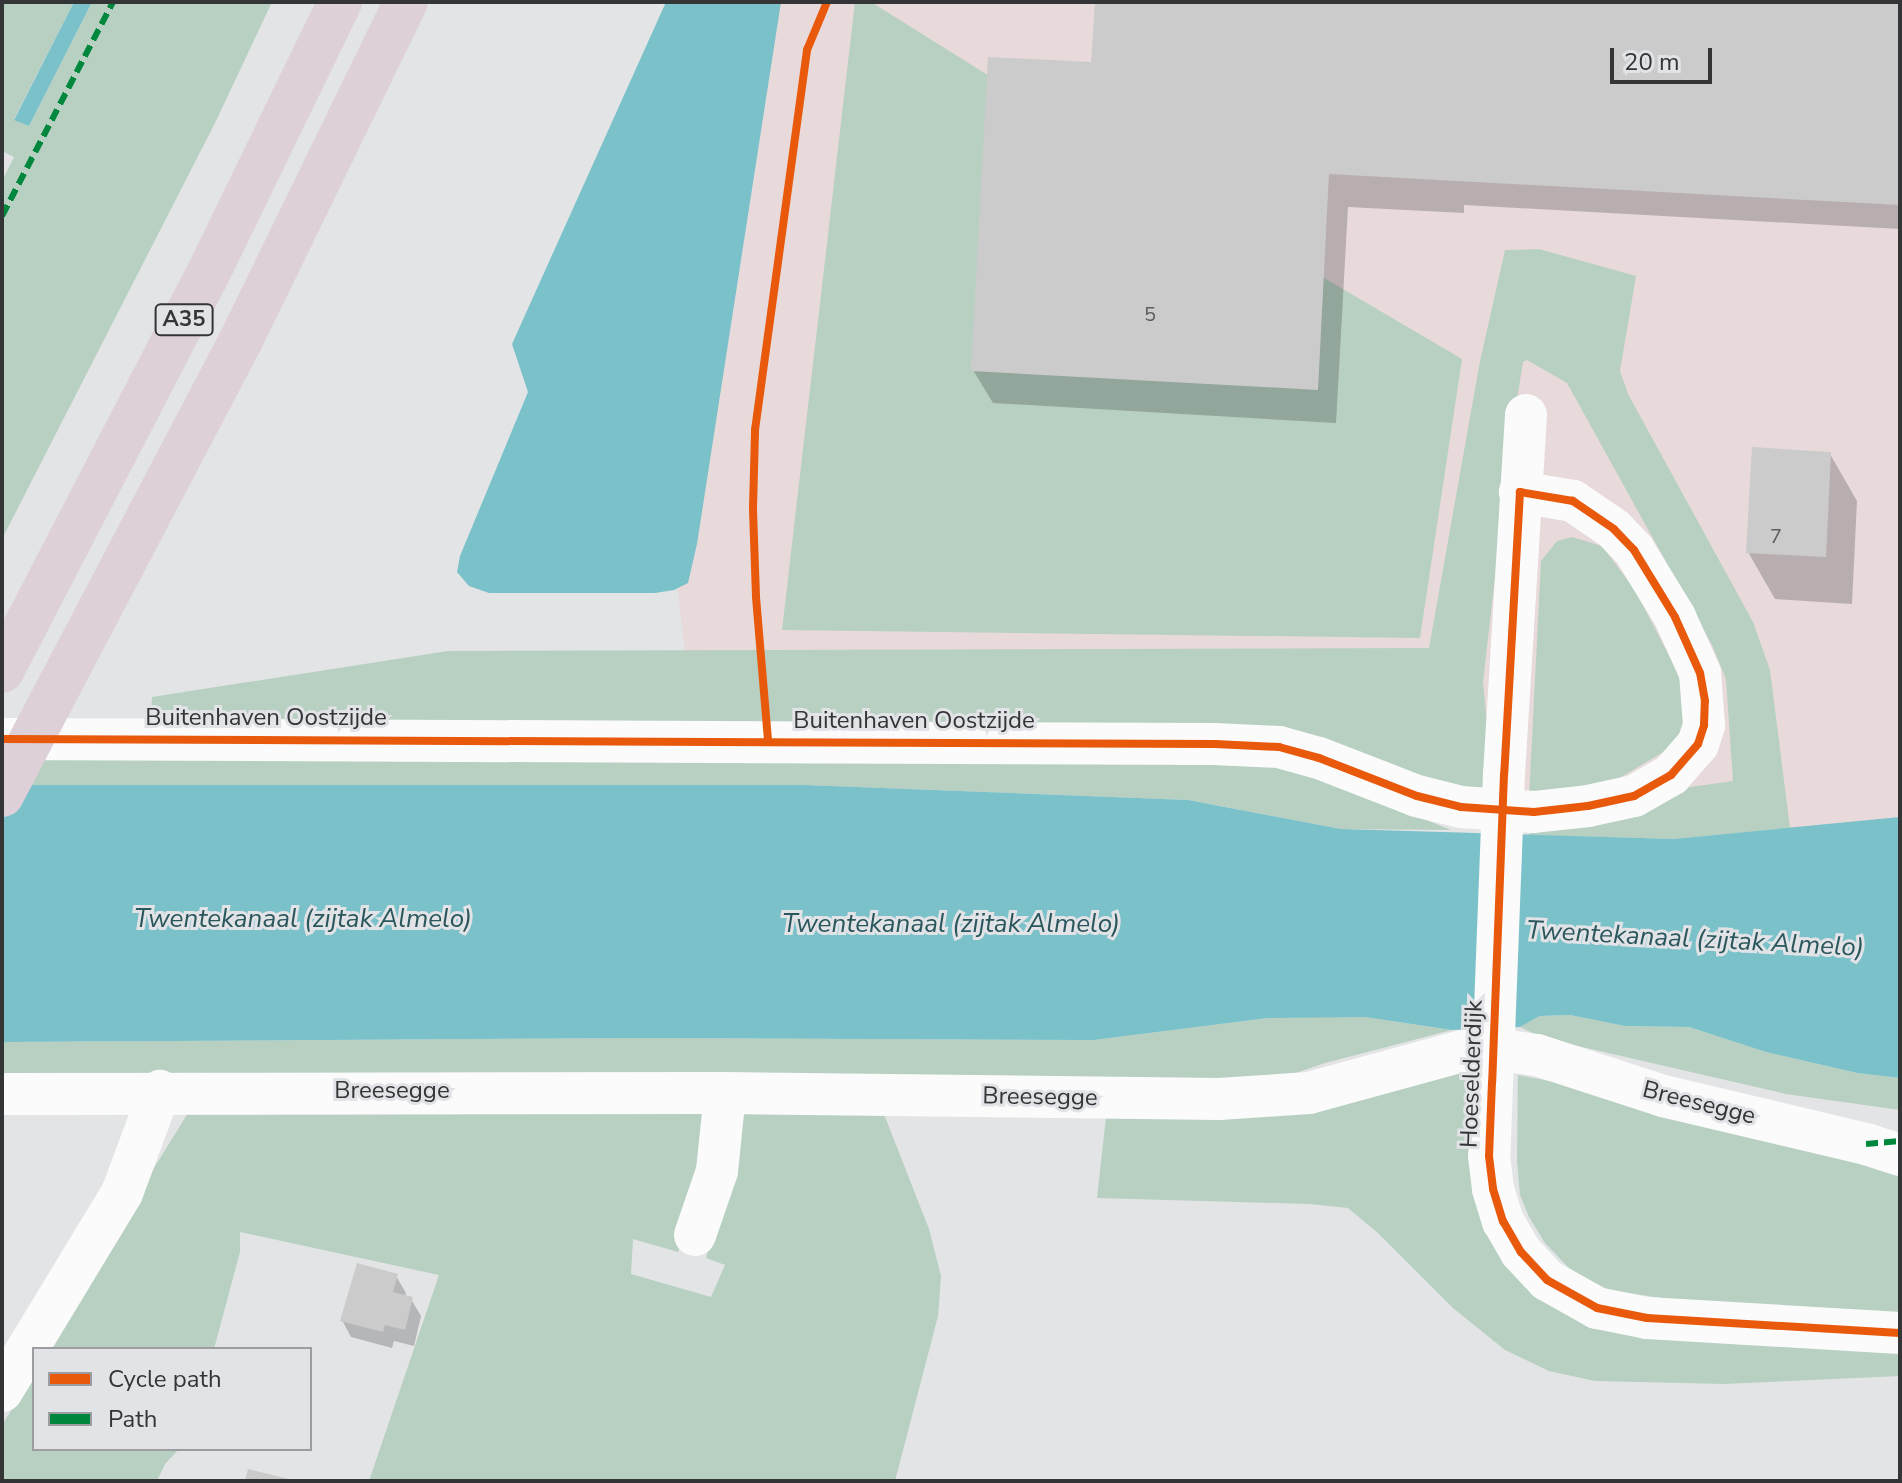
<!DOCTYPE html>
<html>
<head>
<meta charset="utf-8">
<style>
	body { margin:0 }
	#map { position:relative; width:1902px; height:1483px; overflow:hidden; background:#e2e4e6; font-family:"Nunito Sans",sans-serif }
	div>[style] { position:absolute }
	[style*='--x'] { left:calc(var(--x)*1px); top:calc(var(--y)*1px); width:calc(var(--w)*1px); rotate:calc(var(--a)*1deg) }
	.industrial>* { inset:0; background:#e8dadb }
	.green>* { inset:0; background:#b8d0c2 }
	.water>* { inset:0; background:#7ac1c9 }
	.shadow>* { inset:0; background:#0003 }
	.building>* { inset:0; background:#cbcbcc }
	.minor>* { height:42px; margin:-21px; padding:0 21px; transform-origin:21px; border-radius:21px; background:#fbfbfb }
	.highway>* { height:44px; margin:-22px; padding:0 22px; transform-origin:22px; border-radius:22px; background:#ded0d8 }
	.quiet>* { height:6px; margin-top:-3px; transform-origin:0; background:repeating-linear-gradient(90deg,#00873e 0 12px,transparent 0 18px) }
	.cycleway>* { height:8px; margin:-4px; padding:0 4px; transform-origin:4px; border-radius:4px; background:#e8590c }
	span { translate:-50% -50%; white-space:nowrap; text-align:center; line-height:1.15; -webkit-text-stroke:6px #e1e3e7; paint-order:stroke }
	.number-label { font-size:20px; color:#5c5d5f }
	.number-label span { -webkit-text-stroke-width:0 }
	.shield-label span { padding:2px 6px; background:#e1e3e7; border:2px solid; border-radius:6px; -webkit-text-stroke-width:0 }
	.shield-label { font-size:22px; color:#343537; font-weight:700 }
	.street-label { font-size:24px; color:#343537 }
	.water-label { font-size:26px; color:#2a575c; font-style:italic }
	.frame { position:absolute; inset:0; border:4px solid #343537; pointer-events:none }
	.legend { position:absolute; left:32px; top:1347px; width:280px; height:104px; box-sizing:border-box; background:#e1e3e7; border:2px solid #9c9da1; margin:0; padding:10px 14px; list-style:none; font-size:24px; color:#343537 }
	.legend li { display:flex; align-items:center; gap:16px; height:40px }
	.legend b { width:40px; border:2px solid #9c9da1 }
	.scale { position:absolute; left:1610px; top:48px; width:102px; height:36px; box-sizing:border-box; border:4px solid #343537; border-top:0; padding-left:10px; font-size:24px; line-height:28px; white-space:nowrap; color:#343537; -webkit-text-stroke:6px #e1e3e7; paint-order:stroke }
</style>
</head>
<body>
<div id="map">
	<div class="industrial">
		<i style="clip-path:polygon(734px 2px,1900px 2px,1900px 831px,1352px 815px,1151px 781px,699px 771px,663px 464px)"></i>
	</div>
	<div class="green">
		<i style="clip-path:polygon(2px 2px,74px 2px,14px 119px,29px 126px,92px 2px,272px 2px,215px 123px,2px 539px,2px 181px,14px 157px,2px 151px)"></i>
		<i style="clip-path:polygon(855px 2px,871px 2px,1125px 161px,1462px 359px,1420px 638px,782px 630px)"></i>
		<i style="clip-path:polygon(1539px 249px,1636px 276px,1620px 371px,1628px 394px,1753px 622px,1770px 670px,1790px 828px,1673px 839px,1528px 835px,1550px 821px,1683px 788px,1733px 781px,1726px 679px,1712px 645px,1567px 383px,1527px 360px,1523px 362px,1512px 431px,1483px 682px,1489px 746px,1487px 800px,1291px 738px,150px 722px,152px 697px,448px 651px,1429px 648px,1480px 361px,1505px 250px)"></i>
		<i style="clip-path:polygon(1572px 537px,1602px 546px,1635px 590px,1688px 692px,1690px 736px,1588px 797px,1529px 799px,1541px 561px,1557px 541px)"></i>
		<i style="clip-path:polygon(895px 753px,1299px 768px,1451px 830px,1341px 829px,1188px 800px,805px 785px,2px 785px,2px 757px)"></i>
		<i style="clip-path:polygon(1570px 1015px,1625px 1026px,1689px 1027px,1766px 1052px,1857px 1073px,1900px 1078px,1900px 1110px,1786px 1094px,1543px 1038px,1520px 1027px,1540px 1016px)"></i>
		<i style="clip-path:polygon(1331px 1016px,1365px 1017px,1452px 1030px,1325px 1063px,1267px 1083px,2px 1081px,2px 1042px,642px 1038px,1094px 1040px,1268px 1018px)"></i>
		<i style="clip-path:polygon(1451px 1061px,1486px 1068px,1485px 1098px,1540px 1284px,1900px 1347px,1900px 1376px,1724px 1384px,1595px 1381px,1549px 1371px,1505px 1350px,1453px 1308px,1379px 1234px,1348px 1208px,1310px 1204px,1097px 1198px,1107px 1108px)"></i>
		<i style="clip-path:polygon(1518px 1075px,1587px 1088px,1900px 1172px,1900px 1313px,1703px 1304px,1600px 1289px,1569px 1268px,1545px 1243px,1529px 1217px,1520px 1195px,1517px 1161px)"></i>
		<i style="clip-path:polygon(741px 1103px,880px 1104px,929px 1229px,941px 1276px,938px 1316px,895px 1481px,369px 1481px,439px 1275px,240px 1232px,240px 1252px,214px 1349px,48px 1349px,123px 1218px,193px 1105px,710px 1104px,691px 1209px,678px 1252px,633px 1239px,631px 1274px,711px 1297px,725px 1265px,706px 1258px,735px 1159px)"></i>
		<i style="clip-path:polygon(34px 1374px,34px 1449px,179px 1449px,165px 1464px,157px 1481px,2px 1481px,2px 1425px)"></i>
	</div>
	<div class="water">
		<i style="clip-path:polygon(74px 2px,92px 2px,29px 126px,14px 120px)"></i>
		<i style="clip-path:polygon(666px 2px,781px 2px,697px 544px,688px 583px,674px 590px,655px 593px,489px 593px,469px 586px,457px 572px,460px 556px,528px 392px,512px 344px)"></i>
		<i style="clip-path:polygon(2px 785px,805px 785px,1188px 800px,1341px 829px,1673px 839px,1900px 817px,1900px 1078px,1857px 1073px,1766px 1052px,1689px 1027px,1625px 1026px,1570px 1015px,1540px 1016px,1520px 1027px,1452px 1030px,1365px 1017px,1268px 1018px,1094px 1040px,642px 1038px,2px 1042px)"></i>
	</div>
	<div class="shadow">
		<i style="clip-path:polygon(1097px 2px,1900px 2px,1900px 229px,1464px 205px,1464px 213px,1348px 207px,1336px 423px,993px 403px,973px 370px,1095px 64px)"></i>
		<i style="clip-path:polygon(1830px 454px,1857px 501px,1852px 604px,1775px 599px,1748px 552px)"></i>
		<i style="clip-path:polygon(396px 1276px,406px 1293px,405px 1297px,411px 1299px,421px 1316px,414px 1346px,394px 1341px,392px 1348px,351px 1337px,342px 1320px)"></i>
	</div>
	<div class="building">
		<i style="clip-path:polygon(1095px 2px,1900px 2px,1900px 205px,1329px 174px,1318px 390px,971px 371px,988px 57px,1091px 62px)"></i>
		<i style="clip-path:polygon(1752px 447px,1831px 452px,1826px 557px,1746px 553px)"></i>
		<i style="clip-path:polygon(357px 1263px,398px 1274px,393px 1292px,413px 1297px,405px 1330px,385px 1325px,383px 1332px,340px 1321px)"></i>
		<i style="clip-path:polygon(248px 1469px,293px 1480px,293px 1481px,245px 1481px)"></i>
	</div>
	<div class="minor">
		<i style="--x:1526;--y:415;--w:360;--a:93.5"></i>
		<i style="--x:1504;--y:774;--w:382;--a:92.2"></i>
		<i style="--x:1489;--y:1156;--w:33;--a:83"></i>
		<i style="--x:1493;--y:1189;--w:34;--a:73"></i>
		<i style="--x:1503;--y:1221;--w:36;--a:60"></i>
		<i style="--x:1521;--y:1252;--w:38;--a:47"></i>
		<i style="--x:1547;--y:1280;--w:57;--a:29.2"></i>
		<i style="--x:1597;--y:1308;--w:51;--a:11.3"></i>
		<i style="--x:1647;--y:1318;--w:253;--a:3.4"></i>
		<i style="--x:2;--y:739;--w:1213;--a:0.24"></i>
		<i style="--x:1215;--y:744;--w:64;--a:2.7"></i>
		<i style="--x:1279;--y:747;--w:41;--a:15.4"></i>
		<i style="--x:1319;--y:758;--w:105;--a:21.2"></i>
		<i style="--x:1417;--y:796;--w:45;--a:14"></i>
		<i style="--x:1461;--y:807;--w:73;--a:3.9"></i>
		<i style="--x:1534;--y:812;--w:54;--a:-6.3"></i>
		<i style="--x:1588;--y:806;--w:47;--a:-12.3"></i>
		<i style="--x:1634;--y:796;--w:43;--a:-29.6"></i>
		<i style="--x:1671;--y:775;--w:41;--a:-48.9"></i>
		<i style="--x:1698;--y:744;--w:20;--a:-72"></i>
		<i style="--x:1704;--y:725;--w:52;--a:-94.4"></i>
		<i style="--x:1700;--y:673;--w:61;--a:-114.1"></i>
		<i style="--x:1675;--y:617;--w:79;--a:-121.5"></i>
		<i style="--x:1634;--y:550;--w:29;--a:-134"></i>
		<i style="--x:1614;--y:529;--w:50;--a:-145.7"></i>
		<i style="--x:1573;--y:501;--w:54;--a:-170.4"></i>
		<i style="--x:2;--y:1094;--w:723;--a:-0.08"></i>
		<i style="--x:725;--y:1093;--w:494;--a:0.7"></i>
		<i style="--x:1219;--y:1099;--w:90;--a:-3.8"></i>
		<i style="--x:1309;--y:1093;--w:160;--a:-15.3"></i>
		<i style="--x:1463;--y:1051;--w:38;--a:-2"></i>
		<i style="--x:1501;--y:1050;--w:36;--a:8"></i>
		<i style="--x:1537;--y:1055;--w:133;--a:18"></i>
		<i style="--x:1663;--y:1096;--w:209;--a:13.3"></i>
		<i style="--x:1866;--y:1144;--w:36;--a:18"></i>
		<i style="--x:695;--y:1235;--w:68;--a:-71"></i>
		<i style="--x:717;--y:1171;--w:78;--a:-84.1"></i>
		<i style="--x:2;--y:1391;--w:232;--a:-58.8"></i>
		<i style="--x:122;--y:1193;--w:109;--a:-69.6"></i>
	</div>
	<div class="highway">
		<i style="--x:2;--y:671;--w:443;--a:-62.6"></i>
		<i style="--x:206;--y:278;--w:307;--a:-64.1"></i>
		<i style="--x:2;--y:795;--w:514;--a:-62.29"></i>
		<i style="--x:241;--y:340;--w:376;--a:-64"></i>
	</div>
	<div class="quiet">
		<i style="--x:2;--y:216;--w:241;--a:-62.6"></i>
		<i style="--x:1866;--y:1144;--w:34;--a:-5"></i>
	</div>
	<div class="cycleway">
		<i style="--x:2;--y:739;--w:1213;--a:0.24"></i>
		<i style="--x:1215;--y:744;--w:64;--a:2.7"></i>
		<i style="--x:1279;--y:747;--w:41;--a:15.4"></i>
		<i style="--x:1319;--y:758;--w:105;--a:21.2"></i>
		<i style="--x:1417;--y:796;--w:45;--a:14"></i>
		<i style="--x:1461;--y:807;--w:73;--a:3.9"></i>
		<i style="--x:1534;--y:812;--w:54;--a:-6.3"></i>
		<i style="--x:1588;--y:806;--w:47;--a:-12.3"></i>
		<i style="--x:1634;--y:796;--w:43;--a:-29.6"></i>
		<i style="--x:1671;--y:775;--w:41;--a:-48.9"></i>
		<i style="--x:1698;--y:744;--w:20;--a:-72"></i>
		<i style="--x:1704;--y:725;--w:24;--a:-88"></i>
		<i style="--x:1705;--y:701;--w:28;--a:-100"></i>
		<i style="--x:1700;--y:673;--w:61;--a:-114.1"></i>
		<i style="--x:1675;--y:617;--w:79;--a:-121.5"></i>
		<i style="--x:1634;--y:550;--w:29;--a:-134"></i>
		<i style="--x:1614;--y:529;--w:50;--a:-145.7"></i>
		<i style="--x:1573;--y:501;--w:54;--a:-170.4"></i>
		<i style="--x:1520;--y:492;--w:282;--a:93.2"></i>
		<i style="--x:1504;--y:774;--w:308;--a:92.2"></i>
		<i style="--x:1492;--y:1082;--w:74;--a:92.3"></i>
		<i style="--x:1489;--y:1156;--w:33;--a:83"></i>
		<i style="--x:1493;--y:1189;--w:34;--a:73"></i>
		<i style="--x:1503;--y:1221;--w:36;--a:60"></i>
		<i style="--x:1521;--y:1252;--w:38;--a:47"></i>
		<i style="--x:1547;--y:1280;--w:57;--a:29.2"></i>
		<i style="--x:1597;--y:1308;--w:51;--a:11.3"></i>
		<i style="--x:1647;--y:1318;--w:253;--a:3.4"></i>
		<i style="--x:768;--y:740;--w:144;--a:-94.8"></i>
		<i style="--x:756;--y:596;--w:87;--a:-92"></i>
		<i style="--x:753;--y:509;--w:79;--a:-88.5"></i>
		<i style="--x:755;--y:430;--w:384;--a:-82.2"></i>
		<i style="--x:807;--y:50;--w:52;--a:-67.4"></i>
	</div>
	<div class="number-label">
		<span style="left:1150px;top:314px">5</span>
		<span style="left:1776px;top:536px">7</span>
	</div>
	<div class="shield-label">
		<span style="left:184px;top:320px">A35</span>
	</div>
	<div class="street-label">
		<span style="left:266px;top:718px">Buitenhaven Oostzijde</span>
		<span style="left:914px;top:721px">Buitenhaven Oostzijde</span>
		<span style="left:1472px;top:1074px;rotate:-88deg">Hoeselderdijk</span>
		<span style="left:392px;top:1091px">Breesegge</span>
		<span style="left:1040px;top:1097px;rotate:1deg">Breesegge</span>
		<span style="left:1699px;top:1103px;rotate:14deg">Breesegge</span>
	</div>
	<div class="water-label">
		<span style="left:303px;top:919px">Twentekanaal (zijtak Almelo)</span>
		<span style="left:951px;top:924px">Twentekanaal (zijtak Almelo)</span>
		<span style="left:1695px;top:939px;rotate:3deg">Twentekanaal (zijtak Almelo)</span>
	</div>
	<div class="frame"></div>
	<ul class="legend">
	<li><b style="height:10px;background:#e8590c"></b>Cycle path</li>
	<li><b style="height:10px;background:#00873e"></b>Path</li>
	</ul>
	<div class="scale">20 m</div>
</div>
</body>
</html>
